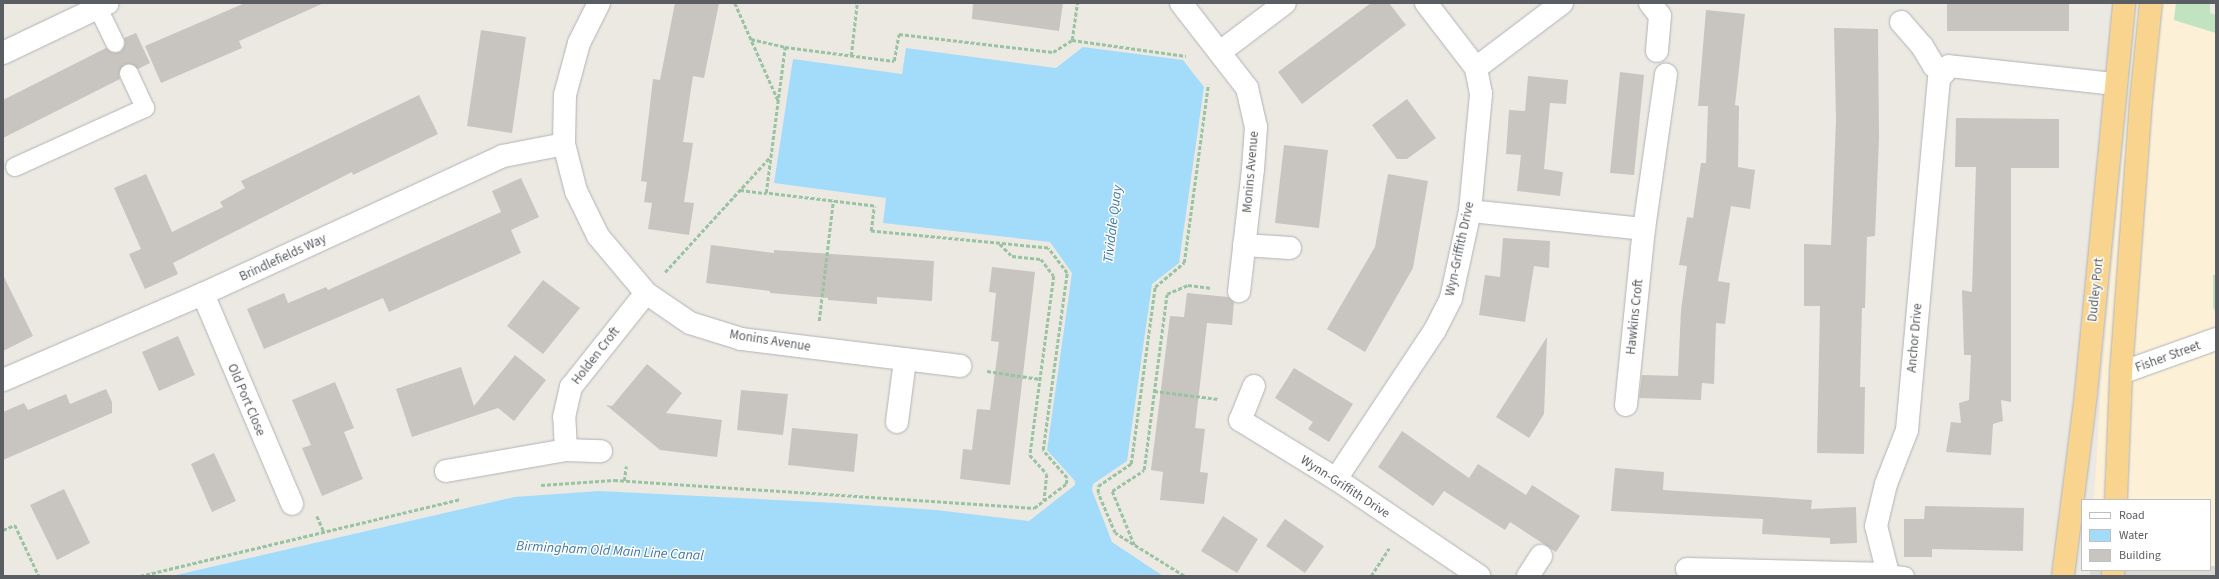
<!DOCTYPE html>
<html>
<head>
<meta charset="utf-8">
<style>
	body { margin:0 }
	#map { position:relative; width:2219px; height:579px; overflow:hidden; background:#ece9e2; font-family:"Source Sans 3",sans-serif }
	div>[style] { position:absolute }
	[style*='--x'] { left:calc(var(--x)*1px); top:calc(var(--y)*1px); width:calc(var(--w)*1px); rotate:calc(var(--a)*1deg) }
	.commercial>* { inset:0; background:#fcf0d7 }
	.industrial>* { inset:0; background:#dbd8d4 }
	.green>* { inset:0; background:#c2e3bf }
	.water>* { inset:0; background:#a3dcfb }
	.building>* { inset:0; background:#c8c4bf }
	.path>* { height:2.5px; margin-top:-1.25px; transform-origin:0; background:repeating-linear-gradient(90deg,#99c3a2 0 4px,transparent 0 6px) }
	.roads { filter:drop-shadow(0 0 1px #afb3b7) drop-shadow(0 0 1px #afb3b7) }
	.lane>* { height:18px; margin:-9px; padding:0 9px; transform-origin:9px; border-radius:9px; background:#fff }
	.street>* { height:22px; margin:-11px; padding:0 11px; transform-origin:11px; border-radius:11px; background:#fff }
	.highway>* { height:22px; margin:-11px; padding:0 11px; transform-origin:11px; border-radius:11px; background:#f8d48e }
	span { translate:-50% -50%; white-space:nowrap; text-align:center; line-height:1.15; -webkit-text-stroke:3px #fff; paint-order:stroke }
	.street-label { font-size:13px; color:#5a5e62 }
	.water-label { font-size:14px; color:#3f78a3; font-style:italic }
	.frame { position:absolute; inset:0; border:4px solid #5a5e62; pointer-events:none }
	.legend { position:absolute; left:2081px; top:499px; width:130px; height:72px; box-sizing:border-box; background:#fff; border:1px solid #bdbfc0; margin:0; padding:5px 7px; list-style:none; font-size:12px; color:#5a5e62 }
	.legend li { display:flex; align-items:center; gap:8px; height:20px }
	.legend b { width:20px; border:1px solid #bdbfc0 }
</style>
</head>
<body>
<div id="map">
	<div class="commercial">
		<i style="clip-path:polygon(2137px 3px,2176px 3px,2174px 20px,2216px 33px,2216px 566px,2210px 566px,2210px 500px,2094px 500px,2101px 385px)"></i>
	</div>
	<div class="industrial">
		<i style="clip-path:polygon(2210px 566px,2216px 566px,2216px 576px,2090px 576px,2090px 570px,2210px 570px)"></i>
	</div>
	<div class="green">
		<i style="clip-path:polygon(2176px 3px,2210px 3px,2210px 13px,2216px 15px,2216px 33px,2174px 20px)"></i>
		<i style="clip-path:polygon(2213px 275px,2216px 275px,2216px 314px,2213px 307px)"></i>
	</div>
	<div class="water">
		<i style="clip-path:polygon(1083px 47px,1183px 60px,1204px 87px,1179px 263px,1152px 284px,1127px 461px,1093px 484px,1092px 490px,1112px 542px,1163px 576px,172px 576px,514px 497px,599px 491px,836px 503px,936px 510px,1029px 521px,1075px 485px,1075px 481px,1047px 450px,1072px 273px,1050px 242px,883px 223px,886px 198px,774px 183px,793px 59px,902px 74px,906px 48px,1056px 68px)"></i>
	</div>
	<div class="building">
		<i style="clip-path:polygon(245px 3px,324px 3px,239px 41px,242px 48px,161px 83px,145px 46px)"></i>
		<i style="clip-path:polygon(675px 3px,719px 3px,704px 78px,693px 76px,683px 142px,693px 143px,684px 202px,694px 203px,689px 235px,648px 229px,652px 203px,644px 202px,647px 182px,641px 181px,653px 79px,660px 80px)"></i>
		<i style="clip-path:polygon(973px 3px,1063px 3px,1059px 31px,972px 19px)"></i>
		<i style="clip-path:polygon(1371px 3px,1389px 3px,1406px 25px,1302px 104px,1278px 72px)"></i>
		<i style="clip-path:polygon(1947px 3px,2069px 3px,2069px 31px,1947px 31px)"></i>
		<i style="clip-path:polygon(1706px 10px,1745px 14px,1735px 105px,1739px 106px,1738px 167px,1755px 170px,1750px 209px,1731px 206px,1718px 281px,1730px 283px,1725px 324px,1716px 323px,1714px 384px,1702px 383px,1701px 400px,1639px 398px,1642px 375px,1678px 376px,1681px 310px,1687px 266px,1679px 265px,1687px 217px,1693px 218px,1701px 163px,1706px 163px,1708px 106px,1698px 106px)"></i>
		<i style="clip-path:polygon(1834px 28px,1878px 29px,1879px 138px,1875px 236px,1867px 237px,1865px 308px,1862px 308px,1860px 387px,1865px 387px,1864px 454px,1817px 453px,1820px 306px,1804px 306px,1804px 244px,1831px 245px,1836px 120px)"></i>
		<i style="clip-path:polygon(481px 30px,526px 37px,512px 133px,467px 126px)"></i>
		<i style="clip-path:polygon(136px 33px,150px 63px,138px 69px,130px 64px,124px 65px,119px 73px,120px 79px,3px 138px,3px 100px,106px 48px,114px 53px,120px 52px,125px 44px,124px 38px)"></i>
		<i style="clip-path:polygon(1620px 72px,1644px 75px,1634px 175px,1610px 173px)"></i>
		<i style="clip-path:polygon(1528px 76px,1568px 80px,1566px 104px,1550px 103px,1544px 169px,1563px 172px,1560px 196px,1517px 191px,1521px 155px,1506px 154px,1509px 110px,1525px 111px)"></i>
		<i style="clip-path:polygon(419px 95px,438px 134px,353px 175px,352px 172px,173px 263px,178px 274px,145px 289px,129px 254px,141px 249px,114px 188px,146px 174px,172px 232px,223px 207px,220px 202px,245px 188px,241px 181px)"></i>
		<i style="clip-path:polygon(1407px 99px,1436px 138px,1407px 159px,1397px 159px,1372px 125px)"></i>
		<i style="clip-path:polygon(1956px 118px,2059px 119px,2059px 168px,2011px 168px,2011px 402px,2001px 400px,2003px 421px,1993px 424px,1991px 455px,1946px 452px,1951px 422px,1961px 423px,1959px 403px,1969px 400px,1971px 355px,1964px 355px,1962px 290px,1972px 292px,1976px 167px,1955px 167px)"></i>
		<i style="clip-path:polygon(1284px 145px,1328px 150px,1319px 228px,1275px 223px)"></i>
		<i style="clip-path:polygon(1388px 174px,1428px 181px,1413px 268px,1365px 352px,1327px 329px,1375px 247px)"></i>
		<i style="clip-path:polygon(521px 178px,539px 217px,511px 230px,521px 253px,389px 312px,383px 298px,264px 349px,247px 309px,284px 293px,288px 303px,326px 287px,328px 290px,501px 212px,492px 191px)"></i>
		<i style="clip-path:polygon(1503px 238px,1550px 241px,1549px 268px,1534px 266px,1525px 322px,1479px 315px,1485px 275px,1500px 277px)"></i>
		<i style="clip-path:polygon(711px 245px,774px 253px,774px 250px,934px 261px,932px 301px,877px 297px,877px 304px,828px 300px,828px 298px,770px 293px,770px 291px,706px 283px)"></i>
		<i style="clip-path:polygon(992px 267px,1035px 272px,1010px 485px,960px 479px,963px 449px,972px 450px,977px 409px,990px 410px,999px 342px,991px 341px,996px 293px,989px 292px)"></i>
		<i style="clip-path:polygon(3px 275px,33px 336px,3px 351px)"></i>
		<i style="clip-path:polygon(543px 280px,580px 308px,543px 354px,507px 326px)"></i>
		<i style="clip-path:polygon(1187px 293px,1228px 297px,1234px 302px,1232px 325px,1207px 323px,1195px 428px,1205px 429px,1200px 472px,1208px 473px,1204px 504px,1160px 500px,1163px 472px,1151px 470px,1170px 316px,1184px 317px)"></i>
		<i style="clip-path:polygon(178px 336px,195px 375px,159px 391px,142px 352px)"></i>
		<i style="clip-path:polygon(1547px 337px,1544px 414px,1529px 438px,1496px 417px)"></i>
		<i style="clip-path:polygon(515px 355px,546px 380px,514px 421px,498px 408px,412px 437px,396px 389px,461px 367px,474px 406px)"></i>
		<i style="clip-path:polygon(647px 364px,682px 393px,666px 413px,722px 420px,717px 457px,660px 450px,606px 405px,612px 406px)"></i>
		<i style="clip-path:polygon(1294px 368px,1353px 404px,1329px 442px,1308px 429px,1313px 422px,1275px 398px)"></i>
		<i style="clip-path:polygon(335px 382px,354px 428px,344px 432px,363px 479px,322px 496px,302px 448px,311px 445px,292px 400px)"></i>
		<i style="clip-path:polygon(106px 389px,112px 402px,112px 413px,3px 460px,3px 412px,24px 403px,28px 410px,66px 394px,70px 404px)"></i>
		<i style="clip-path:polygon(741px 390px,788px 394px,783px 435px,737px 430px)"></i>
		<i style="clip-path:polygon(792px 428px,858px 434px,854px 472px,788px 465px)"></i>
		<i style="clip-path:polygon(1402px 431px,1469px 478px,1478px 464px,1526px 495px,1532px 485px,1580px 516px,1556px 552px,1510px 522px,1505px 530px,1444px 491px,1433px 506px,1378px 467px)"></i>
		<i style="clip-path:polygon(214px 453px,236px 501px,212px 512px,191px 464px)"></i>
		<i style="clip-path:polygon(1615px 468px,1664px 472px,1663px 490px,1812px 500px,1811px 509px,1856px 507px,1857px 543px,1830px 544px,1830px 538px,1762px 534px,1763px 519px,1611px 511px)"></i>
		<i style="clip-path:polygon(64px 489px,90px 543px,57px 560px,30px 505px)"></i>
		<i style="clip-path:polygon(1925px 506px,2024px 508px,2023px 551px,1932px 549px,1932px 557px,1904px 557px,1904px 519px,1924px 519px)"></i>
		<i style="clip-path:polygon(1223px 516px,1258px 539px,1237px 573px,1201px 551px)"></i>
		<i style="clip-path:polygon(1285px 519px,1324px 546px,1305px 573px,1266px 546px)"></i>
	</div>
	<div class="path">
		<i style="--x:735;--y:3;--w:106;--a:66.1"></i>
		<i style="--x:751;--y:39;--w:35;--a:13"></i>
		<i style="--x:1072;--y:40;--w:37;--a:-82"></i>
		<i style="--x:851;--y:56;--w:53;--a:-83.5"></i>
		<i style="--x:740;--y:190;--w:26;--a:7"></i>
		<i style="--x:1000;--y:244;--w:17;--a:45"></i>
		<i style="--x:1012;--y:256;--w:29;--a:6"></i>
		<i style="--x:1041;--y:259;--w:21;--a:53"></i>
		<i style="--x:1054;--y:276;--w:181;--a:97.6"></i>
		<i style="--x:1030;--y:455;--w:25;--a:48"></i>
		<i style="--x:1047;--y:474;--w:27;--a:96"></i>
		<i style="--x:665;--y:272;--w:156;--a:-47.6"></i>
		<i style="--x:819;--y:321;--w:121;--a:-83.3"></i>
		<i style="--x:987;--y:371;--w:54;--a:8.6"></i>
		<i style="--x:1154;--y:391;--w:65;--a:7"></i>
		<i style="--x:624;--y:481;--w:15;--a:-82"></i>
		<i style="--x:541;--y:485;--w:73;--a:-3.9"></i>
		<i style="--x:614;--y:480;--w:421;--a:3.8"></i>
		<i style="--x:1034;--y:508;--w:40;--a:-37"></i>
		<i style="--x:1066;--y:484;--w:6;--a:-81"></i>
		<i style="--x:1067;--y:478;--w:37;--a:-131"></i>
		<i style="--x:1043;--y:450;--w:179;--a:-82.3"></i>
		<i style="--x:1067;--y:273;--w:31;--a:-127"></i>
		<i style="--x:1048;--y:248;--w:178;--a:-174.5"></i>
		<i style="--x:871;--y:231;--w:25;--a:-83"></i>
		<i style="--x:874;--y:206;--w:109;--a:-173.1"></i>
		<i style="--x:766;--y:193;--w:147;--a:-82.6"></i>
		<i style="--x:785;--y:47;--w:110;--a:7.3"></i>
		<i style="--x:894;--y:61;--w:27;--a:-80"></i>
		<i style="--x:899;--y:34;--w:155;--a:6.7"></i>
		<i style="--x:1053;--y:52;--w:22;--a:-32"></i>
		<i style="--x:1072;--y:40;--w:115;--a:8"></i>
		<i style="--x:317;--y:516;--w:17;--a:66"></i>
		<i style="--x:3;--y:530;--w:13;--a:-23"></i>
		<i style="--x:15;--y:525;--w:56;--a:64.8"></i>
		<i style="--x:1134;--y:545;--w:58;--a:-112.2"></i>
		<i style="--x:1112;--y:491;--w:38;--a:-33"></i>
		<i style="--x:1144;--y:470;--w:177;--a:-82.6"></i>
		<i style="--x:1167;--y:294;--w:23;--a:-23"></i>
		<i style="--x:1188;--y:285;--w:24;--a:7"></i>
		<i style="--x:140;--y:576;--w:329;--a:-13.5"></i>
		<i style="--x:1184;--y:576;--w:81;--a:-148.1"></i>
		<i style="--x:1115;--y:533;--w:43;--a:-113"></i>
		<i style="--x:1098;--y:493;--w:7;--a:-90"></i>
		<i style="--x:1098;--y:486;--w:40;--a:-34"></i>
		<i style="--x:1131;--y:464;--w:179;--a:-82.3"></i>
		<i style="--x:1155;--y:287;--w:38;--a:-40"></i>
		<i style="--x:1184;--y:263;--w:180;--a:-82.3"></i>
		<i style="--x:1371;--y:576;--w:33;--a:-57"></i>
	</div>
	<div class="roads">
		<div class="lane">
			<i style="--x:98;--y:8;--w:39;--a:64"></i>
			<i style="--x:15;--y:167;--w:143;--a:-24.4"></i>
			<i style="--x:145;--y:108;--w:38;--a:-115"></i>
			<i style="--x:1888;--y:574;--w:17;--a:7"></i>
		</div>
		<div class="street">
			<i style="--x:599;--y:3;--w:45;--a:116.6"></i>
			<i style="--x:579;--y:43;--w:54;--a:105.1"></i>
			<i style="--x:565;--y:95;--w:49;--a:91.2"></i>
			<i style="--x:564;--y:144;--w:49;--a:75.7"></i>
			<i style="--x:576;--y:191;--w:50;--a:63.9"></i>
			<i style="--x:598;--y:236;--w:75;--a:49.9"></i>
			<i style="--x:646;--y:293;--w:53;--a:34.3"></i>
			<i style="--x:690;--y:323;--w:53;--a:17.4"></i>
			<i style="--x:741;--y:339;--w:221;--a:7"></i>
			<i style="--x:1181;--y:3;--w:108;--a:52.2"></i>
			<i style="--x:1247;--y:88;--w:40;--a:77"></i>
			<i style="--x:1256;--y:127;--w:42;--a:94.1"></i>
			<i style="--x:1253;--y:169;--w:123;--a:96.5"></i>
			<i style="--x:1650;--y:3;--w:16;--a:52"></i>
			<i style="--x:1660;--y:16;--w:35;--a:95"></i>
			<i style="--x:1901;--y:22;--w:32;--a:49"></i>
			<i style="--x:1922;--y:46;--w:23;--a:59"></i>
			<i style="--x:1934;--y:66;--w:12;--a:35"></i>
			<i style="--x:1220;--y:52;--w:81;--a:-37"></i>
			<i style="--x:3;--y:53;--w:116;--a:-25.5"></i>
			<i style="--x:1476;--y:68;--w:108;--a:-37.1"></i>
			<i style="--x:1470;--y:211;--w:175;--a:5.9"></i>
			<i style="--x:1244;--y:245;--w:46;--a:3.7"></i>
			<i style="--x:203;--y:294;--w:228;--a:67"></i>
			<i style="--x:2121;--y:373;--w:101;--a:-19.7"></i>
			<i style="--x:3;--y:380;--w:218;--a:-23.3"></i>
			<i style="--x:203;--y:294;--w:330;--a:-24.7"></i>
			<i style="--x:503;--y:156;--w:62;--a:-11.1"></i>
			<i style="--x:1254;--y:386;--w:37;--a:112"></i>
			<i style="--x:1240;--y:420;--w:113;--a:31.6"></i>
			<i style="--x:1336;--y:479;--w:173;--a:34.1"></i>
			<i style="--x:1626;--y:405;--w:177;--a:-84.2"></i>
			<i style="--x:1644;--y:229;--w:156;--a:-81.9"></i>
			<i style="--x:897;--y:422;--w:63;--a:-82.6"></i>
			<i style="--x:566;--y:450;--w:33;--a:-93"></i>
			<i style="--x:564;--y:417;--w:31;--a:-77"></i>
			<i style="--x:571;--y:387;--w:120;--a:-51.4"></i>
			<i style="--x:446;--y:471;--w:122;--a:-9.9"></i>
			<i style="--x:566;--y:450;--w:35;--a:2"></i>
			<i style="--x:1336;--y:479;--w:179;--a:-56.4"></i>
			<i style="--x:1435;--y:330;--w:36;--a:-63"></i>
			<i style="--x:1451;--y:298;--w:89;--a:-77.7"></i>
			<i style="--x:1470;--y:211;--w:118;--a:-84.6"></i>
			<i style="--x:1481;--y:94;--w:26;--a:-101"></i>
			<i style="--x:1476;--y:68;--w:82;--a:-127.6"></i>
			<i style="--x:1687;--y:569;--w:201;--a:1.4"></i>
			<i style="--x:1888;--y:574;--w:49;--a:-104"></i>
			<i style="--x:1876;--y:526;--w:43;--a:-76.6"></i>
			<i style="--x:1886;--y:484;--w:58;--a:-68.7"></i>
			<i style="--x:1907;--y:430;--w:352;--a:-84.8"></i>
			<i style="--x:1939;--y:79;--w:16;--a:-52"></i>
			<i style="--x:1949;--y:66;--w:168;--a:6.2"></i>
			<i style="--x:1528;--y:576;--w:24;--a:-57"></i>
		</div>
		<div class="highway">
			<i style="--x:2116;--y:500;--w:127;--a:-87.7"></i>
			<i style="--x:2121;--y:373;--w:273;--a:-85.8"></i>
			<i style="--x:2141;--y:101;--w:99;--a:-84.2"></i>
			<i style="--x:2063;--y:576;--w:184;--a:-82.8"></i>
			<i style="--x:2086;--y:393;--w:392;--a:-84.4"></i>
			<i style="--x:2113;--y:576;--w:6;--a:-90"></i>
		</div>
	</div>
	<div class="street-label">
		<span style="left:1251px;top:172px;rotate:-85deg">Monins Avenue</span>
		<span style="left:1460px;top:249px;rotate:-78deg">Wyn-Griffith Drive</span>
		<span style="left:283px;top:258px;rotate:-25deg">Brindlefields Way</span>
		<span style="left:2096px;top:290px;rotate:-84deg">Dudley Port</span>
		<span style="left:1635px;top:317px;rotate:-84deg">Hawkins Croft</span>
		<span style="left:1915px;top:338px;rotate:-85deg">Anchor Drive</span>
		<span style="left:770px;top:341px;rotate:9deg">Monins Avenue</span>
		<span style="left:596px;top:356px;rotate:-52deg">Holden Croft</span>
		<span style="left:2168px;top:357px;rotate:-20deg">Fisher Street</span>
		<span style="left:246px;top:400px;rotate:67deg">Old Port Close</span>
		<span style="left:1345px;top:487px;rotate:33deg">Wynn-Griffith Drive</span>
	</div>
	<div class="water-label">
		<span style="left:1113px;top:224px;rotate:-83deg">Tividale Quay</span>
		<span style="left:610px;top:551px;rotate:3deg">Birmingham Old Main Line Canal</span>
	</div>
	<div class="frame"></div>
	<ul class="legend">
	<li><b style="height:5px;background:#fff"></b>Road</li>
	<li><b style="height:11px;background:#a3dcfb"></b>Water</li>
	<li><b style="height:11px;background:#c8c4bf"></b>Building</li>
	</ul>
</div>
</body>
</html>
